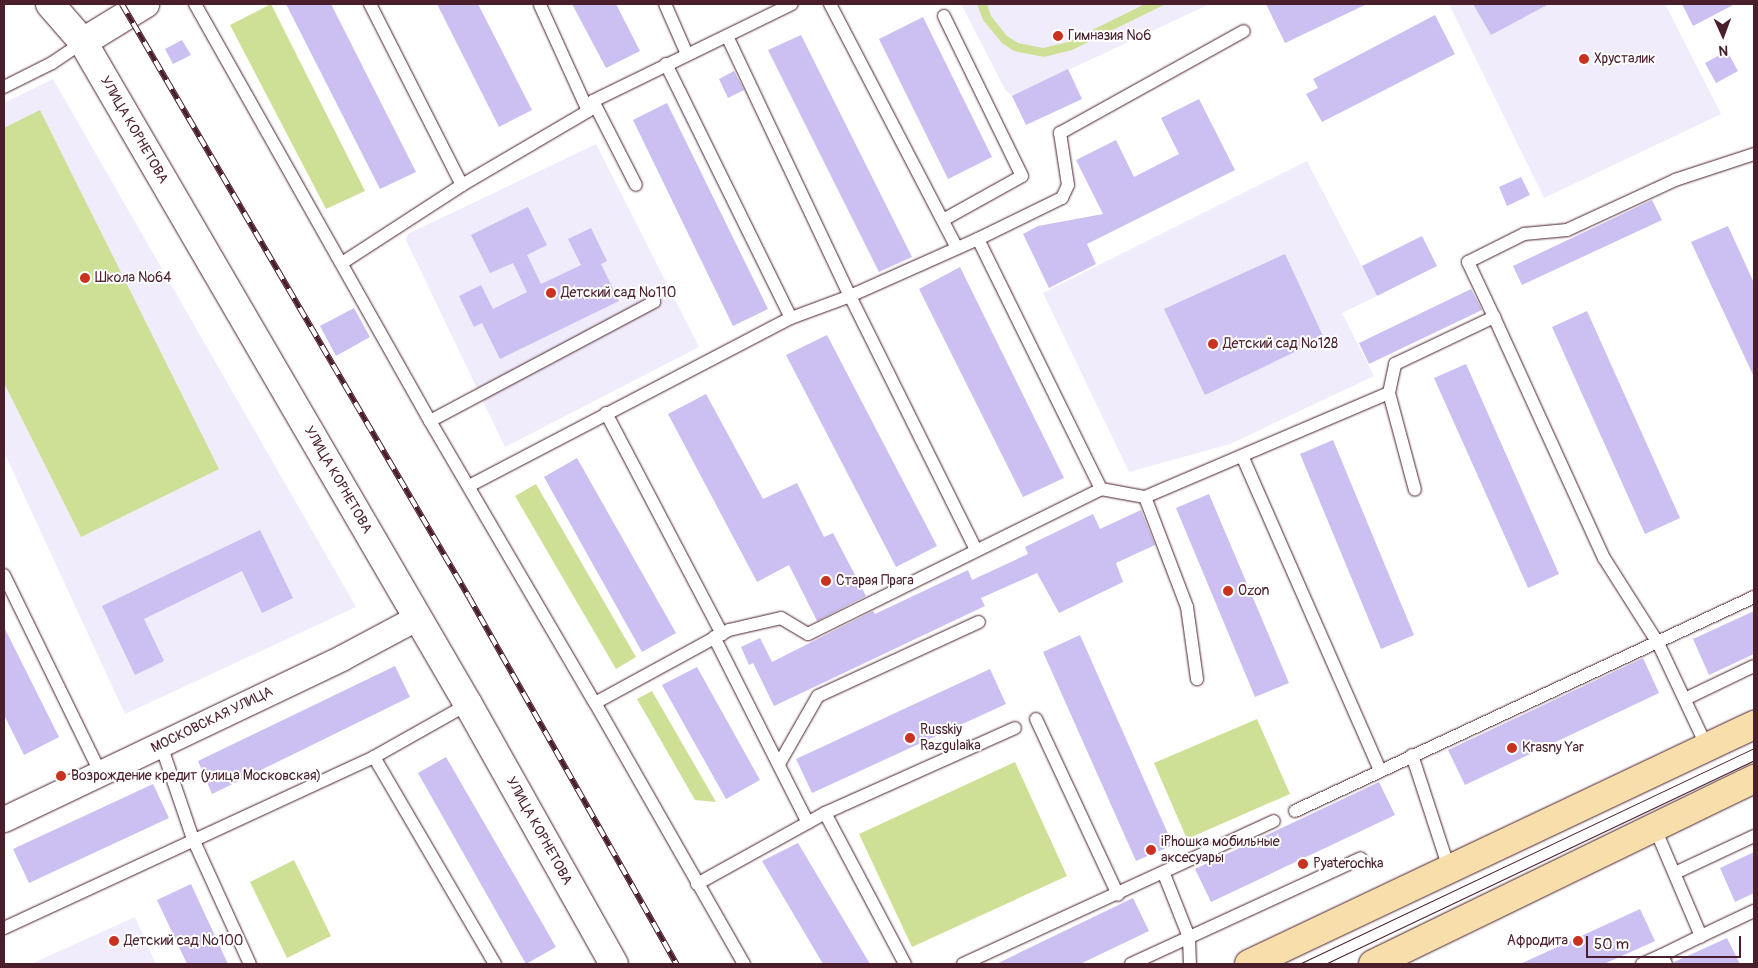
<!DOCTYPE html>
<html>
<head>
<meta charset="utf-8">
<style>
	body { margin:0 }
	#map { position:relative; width:1758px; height:968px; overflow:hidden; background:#fff; font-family:Pangolin,sans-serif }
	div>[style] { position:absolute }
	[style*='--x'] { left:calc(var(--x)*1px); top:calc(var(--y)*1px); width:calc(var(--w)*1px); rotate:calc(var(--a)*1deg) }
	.built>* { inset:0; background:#f0ecfb }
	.green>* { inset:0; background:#cee095 }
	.building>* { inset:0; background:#ccbff1 }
	.roads { filter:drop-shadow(0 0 1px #4a1f2b) drop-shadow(0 0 1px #4a1f2b) }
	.service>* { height:12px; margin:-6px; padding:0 6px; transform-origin:6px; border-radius:6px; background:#fff }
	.minor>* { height:25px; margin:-12.5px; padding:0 12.5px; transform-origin:12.5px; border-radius:12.5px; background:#fff }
	.tertiary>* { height:28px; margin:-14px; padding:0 14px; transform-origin:14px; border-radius:14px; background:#fff }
	.secondary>* { height:28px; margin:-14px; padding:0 14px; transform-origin:14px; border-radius:14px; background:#fff }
	.trunk>* { height:28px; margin:-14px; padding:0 14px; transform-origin:14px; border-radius:14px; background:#f8deab }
	.tram>* { height:1px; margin:-0.5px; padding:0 0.5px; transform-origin:0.5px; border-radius:0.5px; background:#4a1f2b }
	.rail>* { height:5.5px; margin-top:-2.75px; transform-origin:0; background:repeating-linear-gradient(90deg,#fff 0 11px,#4a1f2b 0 22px); box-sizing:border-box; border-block:1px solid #4a1f2b }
	.dots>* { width:14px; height:14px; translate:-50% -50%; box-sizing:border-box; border:2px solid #fff; border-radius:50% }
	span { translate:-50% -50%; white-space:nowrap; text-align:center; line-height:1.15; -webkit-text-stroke:4px #fff; paint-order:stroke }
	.poi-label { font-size:14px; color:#4a1f2b }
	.left { translate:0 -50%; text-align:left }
	.right { translate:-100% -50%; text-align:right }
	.street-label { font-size:14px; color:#4a1f2b }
	.frame { position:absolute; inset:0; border:5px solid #4a1f2b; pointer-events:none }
	.north { position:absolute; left:1698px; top:10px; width:50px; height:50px; -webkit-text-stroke:4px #fff; paint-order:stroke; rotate:178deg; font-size:14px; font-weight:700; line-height:20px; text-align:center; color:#4a1f2b }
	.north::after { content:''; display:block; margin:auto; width:18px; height:22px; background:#4a1f2b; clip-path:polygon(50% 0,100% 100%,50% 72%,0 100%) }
	.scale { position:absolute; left:1586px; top:936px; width:155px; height:22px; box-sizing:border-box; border:2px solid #4a1f2b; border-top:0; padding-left:6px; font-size:15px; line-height:18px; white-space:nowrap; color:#4a1f2b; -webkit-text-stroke:4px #fff; paint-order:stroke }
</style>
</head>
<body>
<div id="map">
	<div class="built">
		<i style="clip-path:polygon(961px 4px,1210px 4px,1012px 96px,1006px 91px)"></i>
		<i style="clip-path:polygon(1449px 4px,1665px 4px,1721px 114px,1544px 198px)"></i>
		<i style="clip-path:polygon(53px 79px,356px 607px,125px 714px,4px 452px,4px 103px)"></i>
		<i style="clip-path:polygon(596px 144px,699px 347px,505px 447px,406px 240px,408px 234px)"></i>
		<i style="clip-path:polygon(1307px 161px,1377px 296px,1342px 313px,1374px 376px,1230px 444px,1129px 472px,1043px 293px)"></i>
		<i style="clip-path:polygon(135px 917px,156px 964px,31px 964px)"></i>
	</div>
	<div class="green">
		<i style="clip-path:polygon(271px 4px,365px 191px,326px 209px,230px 25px)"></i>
		<i style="clip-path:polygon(977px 4px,987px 4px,991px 16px,1007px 36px,1018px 43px,1043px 48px,1068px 42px,1145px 4px,1166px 4px,1072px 50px,1044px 57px,1014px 51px,1002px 43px,983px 20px)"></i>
		<i style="clip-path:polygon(40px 110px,219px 469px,81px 537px,4px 383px,4px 128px)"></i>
		<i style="clip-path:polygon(536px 484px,636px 657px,616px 669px,515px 496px)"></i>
		<i style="clip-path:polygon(652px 691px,716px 802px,695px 800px,637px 699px)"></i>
		<i style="clip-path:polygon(1257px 719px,1290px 794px,1187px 839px,1154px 763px)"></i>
		<i style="clip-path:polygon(1015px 762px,1067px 876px,912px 947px,859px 834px)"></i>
		<i style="clip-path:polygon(294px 860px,331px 936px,287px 958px,250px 882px)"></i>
	</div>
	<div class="building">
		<i style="clip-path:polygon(286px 4px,331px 4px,416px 172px,380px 189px)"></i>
		<i style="clip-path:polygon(437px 4px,478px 4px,532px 110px,499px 127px)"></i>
		<i style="clip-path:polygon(572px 4px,616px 4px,640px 51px,606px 68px)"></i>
		<i style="clip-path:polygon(1266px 4px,1367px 4px,1285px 43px)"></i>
		<i style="clip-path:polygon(1473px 4px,1549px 4px,1491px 35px)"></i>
		<i style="clip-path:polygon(1682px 4px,1735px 4px,1693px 26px)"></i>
		<i style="clip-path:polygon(1435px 15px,1455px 54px,1322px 122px,1306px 94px,1318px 88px,1313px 79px)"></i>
		<i style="clip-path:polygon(923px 17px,992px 157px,948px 179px,879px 39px)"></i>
		<i style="clip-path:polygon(801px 35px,912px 257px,879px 272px,768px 50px)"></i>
		<i style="clip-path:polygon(182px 40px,191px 55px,173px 64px,165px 49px)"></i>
		<i style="clip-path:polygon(1727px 51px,1738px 71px,1716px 83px,1705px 63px)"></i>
		<i style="clip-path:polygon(1068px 69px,1082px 99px,1026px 125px,1012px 96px)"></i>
		<i style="clip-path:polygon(734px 71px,744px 90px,728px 98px,719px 79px)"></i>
		<i style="clip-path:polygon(1199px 99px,1235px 170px,1087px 244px,1096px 264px,1049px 288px,1023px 234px,1038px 226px,1103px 214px,1076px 160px,1116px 140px,1134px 177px,1179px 154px,1161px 118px)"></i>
		<i style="clip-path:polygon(667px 103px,768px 309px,733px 326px,633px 120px)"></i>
		<i style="clip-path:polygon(1521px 177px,1530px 195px,1507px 206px,1499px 187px)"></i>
		<i style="clip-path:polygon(1652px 200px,1662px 220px,1522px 285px,1513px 266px)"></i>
		<i style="clip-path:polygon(528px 207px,547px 245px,527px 255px,541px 284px,581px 265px,568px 239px,591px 228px,607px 261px,601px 264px,619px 301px,500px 359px,482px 323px,474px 327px,459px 296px,481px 285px,493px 309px,527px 292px,513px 263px,490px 273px,471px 235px)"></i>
		<i style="clip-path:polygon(1728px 226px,1754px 283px,1754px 377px,1691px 242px)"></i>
		<i style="clip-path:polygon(1422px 236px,1437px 266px,1377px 296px,1362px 266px)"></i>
		<i style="clip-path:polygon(1285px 254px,1324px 338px,1205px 395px,1164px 309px)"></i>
		<i style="clip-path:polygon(960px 267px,1064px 478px,1023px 497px,919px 289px)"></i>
		<i style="clip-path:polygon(1471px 289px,1482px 310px,1369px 364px,1359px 343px)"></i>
		<i style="clip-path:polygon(354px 308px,370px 337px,336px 356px,320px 326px)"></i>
		<i style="clip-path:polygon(1587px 311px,1680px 518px,1645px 534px,1552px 327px)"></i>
		<i style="clip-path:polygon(827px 335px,937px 546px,896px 567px,786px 355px)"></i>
		<i style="clip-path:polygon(1466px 364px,1559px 574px,1528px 588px,1434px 378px)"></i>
		<i style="clip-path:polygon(706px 394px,763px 499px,797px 483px,824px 537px,833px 533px,866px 596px,817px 621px,789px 565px,757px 582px,668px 414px)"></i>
		<i style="clip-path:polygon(1333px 440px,1414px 635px,1381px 649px,1300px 454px)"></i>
		<i style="clip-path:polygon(577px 458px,676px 633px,642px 652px,544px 477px)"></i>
		<i style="clip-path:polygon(1209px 494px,1289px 683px,1255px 697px,1176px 508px)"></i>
		<i style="clip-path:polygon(1141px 510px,1155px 545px,1116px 563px,1123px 582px,1059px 613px,1037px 573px,981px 598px,985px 606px,774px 706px,753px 663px,749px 665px,741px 647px,760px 638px,772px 662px,873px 611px,875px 614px,968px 570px,972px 580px,1028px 554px,1025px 547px,1093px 514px,1100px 529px)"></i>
		<i style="clip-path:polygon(260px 530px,293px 598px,262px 613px,242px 571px,144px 619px,164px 661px,135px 675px,102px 606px)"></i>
		<i style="clip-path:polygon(1754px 611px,1754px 654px,1709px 675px,1693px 639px)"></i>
		<i style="clip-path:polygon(4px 627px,59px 737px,24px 755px,4px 715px)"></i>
		<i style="clip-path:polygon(1080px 635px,1173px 845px,1136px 861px,1043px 652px)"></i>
		<i style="clip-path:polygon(1643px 658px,1659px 693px,1465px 785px,1448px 750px)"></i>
		<i style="clip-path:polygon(395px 666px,410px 697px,212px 794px,198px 761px)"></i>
		<i style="clip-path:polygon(697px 667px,760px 780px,726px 799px,662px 685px)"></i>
		<i style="clip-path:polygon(990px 669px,1006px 704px,812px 793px,796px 759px)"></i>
		<i style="clip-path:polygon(446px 757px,556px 947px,526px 964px,418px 773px)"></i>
		<i style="clip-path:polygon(1379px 782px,1395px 815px,1211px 902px,1195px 869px)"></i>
		<i style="clip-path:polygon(153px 784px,169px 818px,29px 883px,13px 849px)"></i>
		<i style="clip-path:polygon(798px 843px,870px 964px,823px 964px,762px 861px)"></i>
		<i style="clip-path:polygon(1754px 852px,1754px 893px,1735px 902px,1720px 868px)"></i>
		<i style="clip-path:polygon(191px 884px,228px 964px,187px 964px,157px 900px)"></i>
		<i style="clip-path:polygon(1133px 898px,1149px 931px,1080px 964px,996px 964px)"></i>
		<i style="clip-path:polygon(1640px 909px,1655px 941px,1604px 964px,1520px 964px)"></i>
		<i style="clip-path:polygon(1727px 938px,1740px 964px,1674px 964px,1674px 962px)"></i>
	</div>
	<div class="roads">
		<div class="service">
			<i style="--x:195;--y:4;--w:479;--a:60.6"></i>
			<i style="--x:430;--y:421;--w:327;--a:59.7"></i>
			<i style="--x:370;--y:4;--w:203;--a:63.1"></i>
			<i style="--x:665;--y:4;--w:55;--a:66.3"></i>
			<i style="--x:830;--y:4;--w:275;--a:62.5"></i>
			<i style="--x:540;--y:5;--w:116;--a:65.6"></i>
			<i style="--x:727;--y:36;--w:288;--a:64.7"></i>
			<i style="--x:850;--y:296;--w:284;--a:63.6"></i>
			<i style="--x:666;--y:64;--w:283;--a:63.8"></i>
			<i style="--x:4;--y:87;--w:54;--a:-26.6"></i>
			<i style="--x:52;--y:63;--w:37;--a:-34"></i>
			<i style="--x:593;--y:101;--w:94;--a:62.9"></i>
			<i style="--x:943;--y:220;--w:90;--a:-29.1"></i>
			<i style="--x:1022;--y:176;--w:178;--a:-116"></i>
			<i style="--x:978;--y:239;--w:93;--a:-26"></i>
			<i style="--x:1062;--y:198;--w:14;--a:-65"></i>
			<i style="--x:1068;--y:185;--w:53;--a:-98.7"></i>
			<i style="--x:1060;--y:133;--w:210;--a:-29"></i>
			<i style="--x:342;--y:263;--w:143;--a:-33"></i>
			<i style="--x:462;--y:185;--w:146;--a:-30.4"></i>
			<i style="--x:588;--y:111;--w:11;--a:-63"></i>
			<i style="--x:593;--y:101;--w:221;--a:-26"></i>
			<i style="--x:1494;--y:317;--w:265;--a:65.5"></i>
			<i style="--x:1604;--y:558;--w:101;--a:57.6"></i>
			<i style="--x:1658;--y:643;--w:115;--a:64.8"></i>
			<i style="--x:1389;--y:393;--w:100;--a:75"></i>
			<i style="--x:606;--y:413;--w:250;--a:62.3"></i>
			<i style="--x:430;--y:421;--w:254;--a:-28"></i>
			<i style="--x:1243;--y:458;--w:341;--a:66.3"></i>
			<i style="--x:469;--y:486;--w:363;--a:-27.6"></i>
			<i style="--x:791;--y:318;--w:63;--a:-20.4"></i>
			<i style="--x:850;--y:296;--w:140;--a:-24"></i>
			<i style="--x:978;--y:239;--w:279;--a:63.8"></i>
			<i style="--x:1145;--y:497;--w:118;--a:69.1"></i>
			<i style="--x:1187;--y:607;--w:73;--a:82.1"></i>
			<i style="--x:4;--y:575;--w:221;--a:64"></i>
			<i style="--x:714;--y:637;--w:208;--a:63.2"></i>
			<i style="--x:1685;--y:699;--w:76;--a:-25.6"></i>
			<i style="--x:1036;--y:719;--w:194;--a:65"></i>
			<i style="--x:161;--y:745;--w:99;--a:71.2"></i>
			<i style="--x:193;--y:839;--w:137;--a:65.5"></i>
			<i style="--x:1412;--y:755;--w:119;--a:71.9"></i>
			<i style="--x:374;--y:757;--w:240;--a:59.7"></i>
			<i style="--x:779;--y:764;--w:78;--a:-60.2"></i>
			<i style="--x:818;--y:696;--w:177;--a:-24.7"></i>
			<i style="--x:1295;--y:811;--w:506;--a:-25"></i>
			<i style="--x:1654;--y:826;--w:120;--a:66.9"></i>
			<i style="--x:1701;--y:936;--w:43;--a:154"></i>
			<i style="--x:1662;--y:955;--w:10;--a:66"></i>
			<i style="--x:1675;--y:873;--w:87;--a:-25.1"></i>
			<i style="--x:1164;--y:874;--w:68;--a:68.4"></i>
			<i style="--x:1189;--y:937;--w:27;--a:88"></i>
			<i style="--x:697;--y:884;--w:146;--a:-29"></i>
			<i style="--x:4;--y:928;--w:408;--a:-24.8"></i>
			<i style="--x:374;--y:757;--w:108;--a:-29.4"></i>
			<i style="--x:1701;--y:936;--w:59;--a:-25.3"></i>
			<i style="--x:744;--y:964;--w:301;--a:-119.7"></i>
			<i style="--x:595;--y:703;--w:153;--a:-28.6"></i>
			<i style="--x:729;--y:630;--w:53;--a:-13"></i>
			<i style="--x:781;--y:618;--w:31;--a:31"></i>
			<i style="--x:808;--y:634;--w:327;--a:-26.3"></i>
			<i style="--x:1101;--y:489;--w:45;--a:10.3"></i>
			<i style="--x:1145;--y:497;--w:265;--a:-23.1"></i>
			<i style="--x:1389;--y:393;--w:30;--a:-78"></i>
			<i style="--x:1395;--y:364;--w:110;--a:-25.4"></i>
			<i style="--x:1494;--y:317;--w:61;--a:-115.3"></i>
			<i style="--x:1468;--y:262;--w:63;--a:-26.6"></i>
			<i style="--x:1524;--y:234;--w:43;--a:-5.3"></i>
			<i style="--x:1567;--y:230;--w:119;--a:-24.8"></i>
			<i style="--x:1675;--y:180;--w:83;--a:-18.2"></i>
			<i style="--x:905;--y:964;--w:171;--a:-117.9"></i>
			<i style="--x:825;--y:813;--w:208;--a:-24.1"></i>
			<i style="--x:963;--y:964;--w:342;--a:-24.7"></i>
			<i style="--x:1131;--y:964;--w:253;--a:-24.7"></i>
			<i style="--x:1642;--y:964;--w:22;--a:-24"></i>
		</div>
		<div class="minor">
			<i style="--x:4;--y:819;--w:376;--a:-25.5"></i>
			<i style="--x:343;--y:657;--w:85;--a:-28.1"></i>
		</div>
		<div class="tertiary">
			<i style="--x:83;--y:42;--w:73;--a:-31.5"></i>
		</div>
		<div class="secondary">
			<i style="--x:50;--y:4;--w:50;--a:49"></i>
			<i style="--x:83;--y:42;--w:766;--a:59.82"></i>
			<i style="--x:468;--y:704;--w:298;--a:60.7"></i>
		</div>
		<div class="trunk">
			<i style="--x:1249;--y:964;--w:559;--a:-25.33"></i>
			<i style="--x:1373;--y:964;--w:424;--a:-25.9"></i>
		</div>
	</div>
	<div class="tram">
		<i style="--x:1299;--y:964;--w:504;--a:-25.39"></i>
		<i style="--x:1325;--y:964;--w:475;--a:-25.4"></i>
	</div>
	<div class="rail">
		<i style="--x:122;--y:4;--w:687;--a:59.67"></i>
		<i style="--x:469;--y:597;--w:422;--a:60.5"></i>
	</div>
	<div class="dots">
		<i style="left:1058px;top:36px;background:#c8321e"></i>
		<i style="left:1584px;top:59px;background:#c8321e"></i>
		<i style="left:85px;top:278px;background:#c8321e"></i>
		<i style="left:551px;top:293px;background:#c8321e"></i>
		<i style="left:1213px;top:344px;background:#c8321e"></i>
		<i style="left:826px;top:581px;background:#c8321e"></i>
		<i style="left:1228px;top:591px;background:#c8321e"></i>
		<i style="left:910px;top:738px;background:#c8321e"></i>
		<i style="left:1512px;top:748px;background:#c8321e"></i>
		<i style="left:61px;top:776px;background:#c8321e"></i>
		<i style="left:1151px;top:850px;background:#c8321e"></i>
		<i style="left:1303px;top:864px;background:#c8321e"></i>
		<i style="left:114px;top:941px;background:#c8321e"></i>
		<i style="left:1578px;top:941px;background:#c8321e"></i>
	</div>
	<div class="poi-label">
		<span class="left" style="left:1068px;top:36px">Гимназия №6</span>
		<span class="left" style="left:1594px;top:59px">Хрусталик</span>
		<span class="left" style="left:95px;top:278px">Школа №64</span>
		<span class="left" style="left:561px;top:293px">Детский сад №110</span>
		<span class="left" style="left:1223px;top:344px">Детский сад №128</span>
		<span class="left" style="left:836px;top:581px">Старая Прага</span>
		<span class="left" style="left:1238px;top:591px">Ozon</span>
		<span class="left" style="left:920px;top:738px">Russkiy<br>Razgulaika</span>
		<span class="left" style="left:1522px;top:748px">Krasny Yar</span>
		<span class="left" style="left:71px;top:776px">Возрождение кредит (улица Московская)</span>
		<span class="left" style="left:1161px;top:850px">iPhoшка мобильные<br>аксесуары</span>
		<span class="left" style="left:1313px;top:864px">Pyaterochka</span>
		<span class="left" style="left:124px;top:941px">Детский сад №100</span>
		<span class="right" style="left:1568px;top:941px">Афродита</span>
	</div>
	<div class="street-label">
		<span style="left:134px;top:130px;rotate:60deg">УЛИЦА КОРНЕТОВА</span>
		<span style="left:338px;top:480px;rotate:60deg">УЛИЦА КОРНЕТОВА</span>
		<span style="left:212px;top:720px;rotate:-26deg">МОСКОВСКАЯ УЛИЦА</span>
		<span style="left:539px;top:831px;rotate:61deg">УЛИЦА КОРНЕТОВА</span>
	</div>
	<div class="frame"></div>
	<div class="north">N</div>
	<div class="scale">50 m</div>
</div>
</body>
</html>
